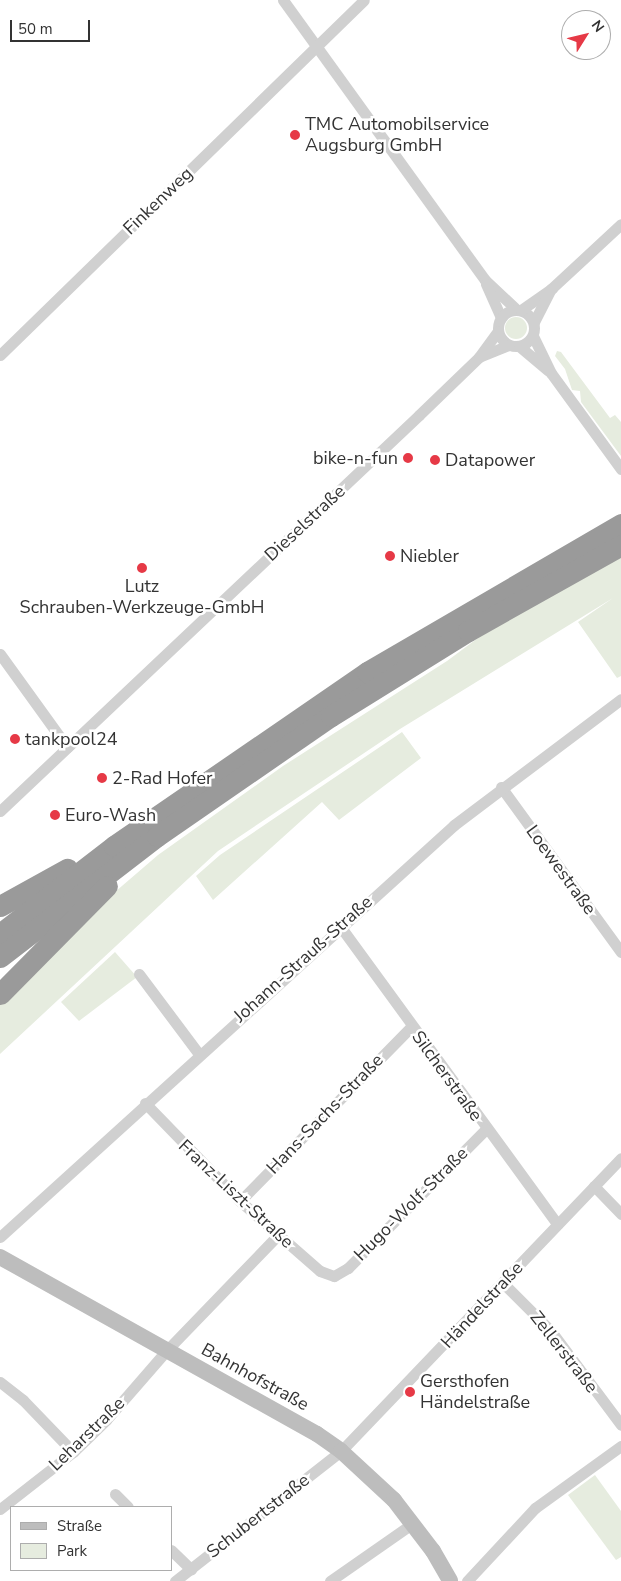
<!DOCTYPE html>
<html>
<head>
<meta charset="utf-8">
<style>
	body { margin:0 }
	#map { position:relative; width:621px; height:1581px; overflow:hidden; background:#fff; font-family:"Nunito Sans",sans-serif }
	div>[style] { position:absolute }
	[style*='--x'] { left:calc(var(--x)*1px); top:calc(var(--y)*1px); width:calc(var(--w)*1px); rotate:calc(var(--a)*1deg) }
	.green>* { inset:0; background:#e6ecdf }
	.round { border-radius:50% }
	.street>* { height:11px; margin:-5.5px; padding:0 5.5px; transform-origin:5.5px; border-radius:5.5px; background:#d0d0d0 }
	.street>.ring { margin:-5.5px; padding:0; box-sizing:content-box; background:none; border:11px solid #d0d0d0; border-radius:50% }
	.secondary>* { height:16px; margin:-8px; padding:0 8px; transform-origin:8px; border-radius:8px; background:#bdbdbd }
	.highway>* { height:21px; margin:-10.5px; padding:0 10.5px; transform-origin:10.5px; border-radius:10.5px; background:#9a9a9a }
	.dots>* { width:14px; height:14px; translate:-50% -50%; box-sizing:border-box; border:2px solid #fff; border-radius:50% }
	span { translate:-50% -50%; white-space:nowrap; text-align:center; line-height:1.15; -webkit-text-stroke:5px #fff; paint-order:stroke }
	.poi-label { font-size:18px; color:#333 }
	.left { translate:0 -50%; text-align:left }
	.right { translate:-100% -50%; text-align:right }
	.street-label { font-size:18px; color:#333 }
	.legend { position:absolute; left:10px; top:1506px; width:162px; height:65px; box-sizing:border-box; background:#fff; border:1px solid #adadad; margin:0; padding:6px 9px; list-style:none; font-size:15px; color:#333 }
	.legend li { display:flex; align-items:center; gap:10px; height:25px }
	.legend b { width:25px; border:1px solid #adadad }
	.north { position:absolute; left:561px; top:10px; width:50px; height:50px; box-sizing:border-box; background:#fff; border:1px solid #adadad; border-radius:50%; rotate:54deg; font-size:14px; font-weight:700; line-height:20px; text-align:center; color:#333 }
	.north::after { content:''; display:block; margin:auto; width:18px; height:22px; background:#e63946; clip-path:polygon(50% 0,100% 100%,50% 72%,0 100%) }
	.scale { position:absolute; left:10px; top:20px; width:80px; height:22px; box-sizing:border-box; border:2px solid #333; border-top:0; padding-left:6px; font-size:15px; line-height:18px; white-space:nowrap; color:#333; -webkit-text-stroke:4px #fff; paint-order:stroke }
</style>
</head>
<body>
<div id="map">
	<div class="green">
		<i class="round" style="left:505px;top:317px;width:22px;height:22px"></i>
		<i style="clip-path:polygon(557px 351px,561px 352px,610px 418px,615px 415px,621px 422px,621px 456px,581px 402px,580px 391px,572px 390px,565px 369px,555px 356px)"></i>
		<i style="clip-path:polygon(621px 555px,621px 676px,617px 678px,578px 622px,613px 598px,400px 729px,218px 851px,0 1054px,0 1003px,108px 898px,158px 855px,283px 766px,447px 661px,482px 635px)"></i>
		<i style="clip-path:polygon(402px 732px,421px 758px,339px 820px,322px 802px,213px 900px,196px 876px,220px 855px)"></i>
		<i style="clip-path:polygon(115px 952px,137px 977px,79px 1021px,61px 1002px)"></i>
		<i style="clip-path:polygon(595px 1475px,621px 1511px,621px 1557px,616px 1560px,568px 1495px)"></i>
	</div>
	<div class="street">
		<i style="--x:283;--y:0;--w:345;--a:54.2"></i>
		<i style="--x:485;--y:280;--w:42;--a:43.1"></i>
		<i style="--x:486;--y:284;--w:37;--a:66"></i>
		<i class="ring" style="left:498px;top:310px;width:25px;height:25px"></i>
		<i style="--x:521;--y:310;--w:38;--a:-35"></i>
		<i style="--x:552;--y:288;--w:94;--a:-42.8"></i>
		<i style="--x:534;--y:322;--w:37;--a:-63"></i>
		<i style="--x:533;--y:336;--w:41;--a:64.1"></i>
		<i style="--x:551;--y:373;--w:119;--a:53.9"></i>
		<i style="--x:519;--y:346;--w:38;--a:40"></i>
		<i style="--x:0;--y:355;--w:508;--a:-44.28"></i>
		<i style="--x:479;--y:357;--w:32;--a:-22"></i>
		<i style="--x:0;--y:654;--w:115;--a:54.2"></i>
		<i style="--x:501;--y:787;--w:204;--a:54"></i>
		<i style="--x:0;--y:811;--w:577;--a:-43.38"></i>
		<i style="--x:419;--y:415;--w:83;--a:-44"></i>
		<i style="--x:479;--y:357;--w:32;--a:-54"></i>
		<i style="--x:340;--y:926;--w:369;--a:53.9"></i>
		<i style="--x:139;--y:974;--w:99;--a:53.2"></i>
		<i style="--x:145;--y:1103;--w:136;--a:45.9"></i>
		<i style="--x:240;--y:1201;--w:106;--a:41.2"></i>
		<i style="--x:320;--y:1271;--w:15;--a:20"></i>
		<i style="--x:334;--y:1276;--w:16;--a:-30"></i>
		<i style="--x:348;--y:1268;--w:196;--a:-45.2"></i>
		<i style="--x:594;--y:1186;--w:39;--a:46"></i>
		<i style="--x:240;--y:1201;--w:244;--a:-45.5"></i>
		<i style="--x:0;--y:1237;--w:613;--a:-42.22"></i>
		<i style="--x:454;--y:825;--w:209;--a:-37"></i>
		<i style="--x:503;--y:1283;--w:68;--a:45"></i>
		<i style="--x:551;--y:1331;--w:117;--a:53.3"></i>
		<i style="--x:0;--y:1382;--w:29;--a:38"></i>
		<i style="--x:23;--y:1400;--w:72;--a:46.1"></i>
		<i style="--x:115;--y:1494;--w:18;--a:45"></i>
		<i style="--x:0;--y:1509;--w:93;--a:-38"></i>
		<i style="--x:73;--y:1452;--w:46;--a:-44.1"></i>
		<i style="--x:106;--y:1420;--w:91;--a:-49"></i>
		<i style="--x:166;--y:1351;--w:161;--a:-46"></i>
		<i style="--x:171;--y:1550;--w:28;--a:44"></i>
		<i style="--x:175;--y:1581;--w:211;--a:-38.1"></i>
		<i style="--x:341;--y:1451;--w:405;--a:-46.3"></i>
		<i style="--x:330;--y:1581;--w:101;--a:-34.9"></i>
		<i style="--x:467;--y:1581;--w:100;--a:-47"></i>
		<i style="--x:535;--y:1508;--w:106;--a:-35.8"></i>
	</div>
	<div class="secondary">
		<i style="--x:0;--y:1257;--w:363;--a:29.2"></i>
		<i style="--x:317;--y:1434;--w:29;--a:35"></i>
		<i style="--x:341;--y:1451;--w:72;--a:42.8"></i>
		<i style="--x:394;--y:1500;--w:64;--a:52.6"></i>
		<i style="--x:433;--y:1551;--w:34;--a:60"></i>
	</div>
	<div class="highway">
		<i style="--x:0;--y:906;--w:77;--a:-28.9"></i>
		<i style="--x:0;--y:934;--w:144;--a:-37.7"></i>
		<i style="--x:114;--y:846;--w:307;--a:-34.5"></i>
		<i style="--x:367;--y:672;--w:294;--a:-30.2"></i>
		<i style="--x:0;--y:957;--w:198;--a:-37.6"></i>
		<i style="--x:157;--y:836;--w:211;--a:-34.6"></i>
		<i style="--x:331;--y:716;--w:161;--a:-31.8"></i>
		<i style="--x:468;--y:631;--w:176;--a:-29.3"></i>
		<i style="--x:0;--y:994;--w:152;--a:-45.3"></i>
	</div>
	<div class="dots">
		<i style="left:295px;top:135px;background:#e63946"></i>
		<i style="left:408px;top:458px;background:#e63946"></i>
		<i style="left:435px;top:460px;background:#e63946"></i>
		<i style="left:390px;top:556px;background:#e63946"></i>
		<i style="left:142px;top:568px;background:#e63946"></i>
		<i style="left:15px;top:739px;background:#e63946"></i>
		<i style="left:102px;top:778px;background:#e63946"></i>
		<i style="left:55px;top:815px;background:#e63946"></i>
		<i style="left:410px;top:1392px;background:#e63946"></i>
	</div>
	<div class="poi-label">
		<span class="left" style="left:305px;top:135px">TMC Automobilservice<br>Augsburg GmbH</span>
		<span class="right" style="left:398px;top:458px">bike-n-fun</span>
		<span class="left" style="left:445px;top:460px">Datapower</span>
		<span class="left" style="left:400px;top:556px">Niebler</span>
		<span style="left:142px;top:597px">Lutz<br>Schrauben-Werkzeuge-GmbH</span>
		<span class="left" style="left:25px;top:739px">tankpool24</span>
		<span class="left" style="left:112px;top:778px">2-Rad Hofer</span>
		<span class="left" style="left:65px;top:815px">Euro-Wash</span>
		<span class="left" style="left:420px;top:1392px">Gersthofen<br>Händelstraße</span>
	</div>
	<div class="street-label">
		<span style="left:158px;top:201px;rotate:-44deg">Finkenweg</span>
		<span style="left:305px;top:523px;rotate:-43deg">Dieselstraße</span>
		<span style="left:561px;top:870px;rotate:54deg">Loewestraße</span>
		<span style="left:303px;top:959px;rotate:-42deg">Johann-Strauß-Straße</span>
		<span style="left:447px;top:1076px;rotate:54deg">Silcherstraße</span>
		<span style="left:325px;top:1114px;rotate:-46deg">Hans-Sachs-Straße</span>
		<span style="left:236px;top:1194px;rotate:43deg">Franz-Liszt-Straße</span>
		<span style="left:411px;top:1204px;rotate:-45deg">Hugo-Wolf-Straße</span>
		<span style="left:482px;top:1305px;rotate:-47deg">Händelstraße</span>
		<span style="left:564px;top:1352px;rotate:52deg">Zellerstraße</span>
		<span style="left:255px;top:1377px;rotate:29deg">Bahnhofstraße</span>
		<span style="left:87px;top:1434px;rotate:-44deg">Leharstraße</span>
		<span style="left:258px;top:1516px;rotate:-38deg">Schubertstraße</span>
	</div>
	<ul class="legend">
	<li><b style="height:6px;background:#bdbdbd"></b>Straße</li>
	<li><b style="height:14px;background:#e6ecdf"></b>Park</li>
	</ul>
	<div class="north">N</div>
	<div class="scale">50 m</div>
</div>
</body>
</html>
